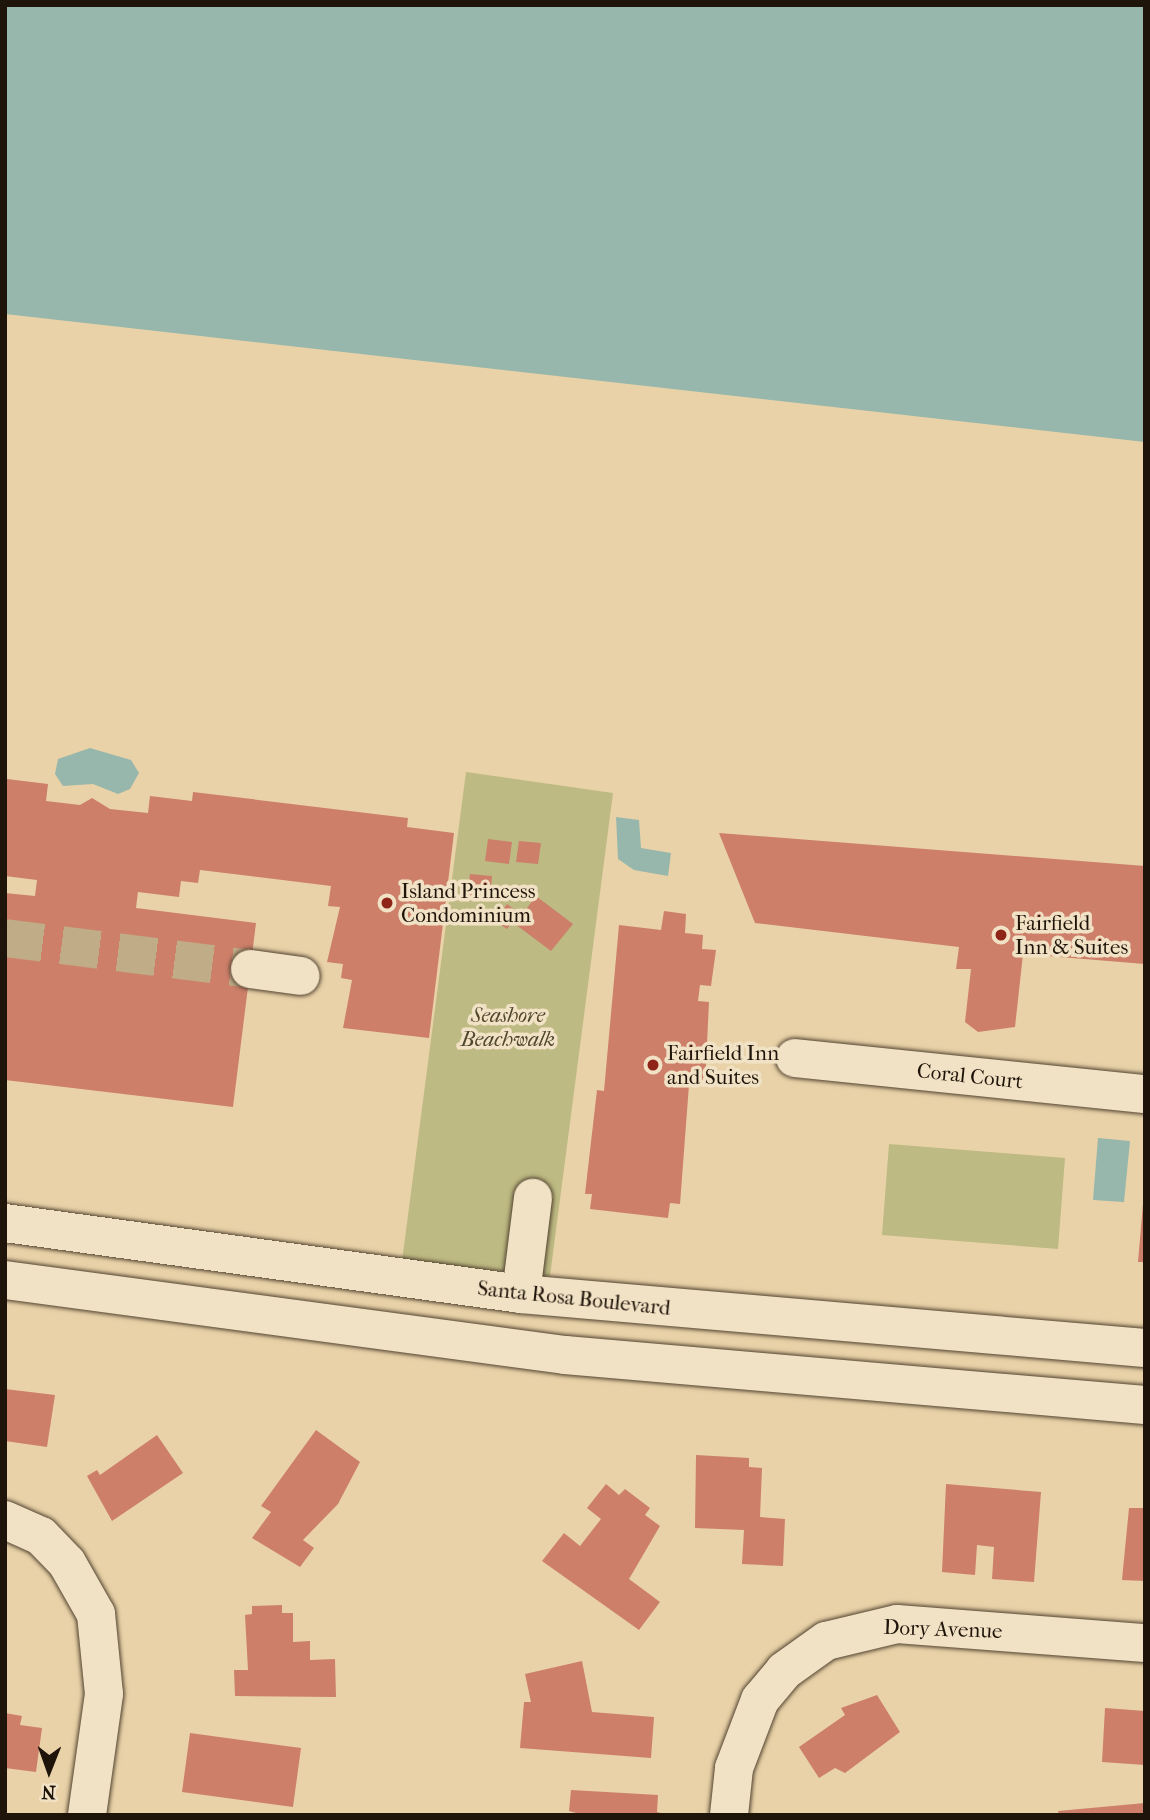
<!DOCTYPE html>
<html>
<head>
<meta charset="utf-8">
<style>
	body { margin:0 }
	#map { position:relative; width:1150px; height:1820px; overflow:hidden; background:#e9d2a8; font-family:"IM FELL French Canon",serif }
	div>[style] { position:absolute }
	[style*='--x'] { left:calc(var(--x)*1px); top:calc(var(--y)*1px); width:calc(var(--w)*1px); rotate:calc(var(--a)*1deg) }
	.green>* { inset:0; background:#beba83 }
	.water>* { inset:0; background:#97b7ac }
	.building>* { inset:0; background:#cd7f6a }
	.minor-tunnel>* { height:38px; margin-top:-19px; transform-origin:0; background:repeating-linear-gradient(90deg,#c1ac88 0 38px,transparent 0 57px) }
	.roads { filter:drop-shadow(0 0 2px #524431) drop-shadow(0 0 2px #524431) }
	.minor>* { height:38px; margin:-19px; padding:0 19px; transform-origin:19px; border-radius:19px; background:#f1e2c6 }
	.dots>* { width:19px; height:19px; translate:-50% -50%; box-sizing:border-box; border:4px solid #f1e2c6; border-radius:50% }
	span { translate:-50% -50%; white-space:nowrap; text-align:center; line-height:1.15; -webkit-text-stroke:7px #f1e2c6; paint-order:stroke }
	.poi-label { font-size:21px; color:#1f1409 }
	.left { translate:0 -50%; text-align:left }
	.park-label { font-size:21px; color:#4f462e; font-style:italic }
	.street-label { font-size:21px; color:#1f1409 }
	.frame { position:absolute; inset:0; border:7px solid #1f1409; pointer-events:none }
	.north { position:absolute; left:14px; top:1736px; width:70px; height:70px; -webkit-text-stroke:5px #f1e2c6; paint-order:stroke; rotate:181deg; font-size:19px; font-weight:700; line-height:28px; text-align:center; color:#1f1409 }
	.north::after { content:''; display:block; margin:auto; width:24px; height:32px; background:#1f1409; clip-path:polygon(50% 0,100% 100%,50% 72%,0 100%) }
</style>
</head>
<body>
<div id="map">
	<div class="green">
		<i style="clip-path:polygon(466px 772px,613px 793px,550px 1276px,402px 1261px)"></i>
		<i style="clip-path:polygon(889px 1144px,1065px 1158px,1058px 1249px,882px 1235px)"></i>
	</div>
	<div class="water">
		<i style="clip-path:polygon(5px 5px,1145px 5px,1145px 442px,5px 314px)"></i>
		<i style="clip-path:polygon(90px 748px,131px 760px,139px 773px,130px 789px,118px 794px,93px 784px,63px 786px,55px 774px,58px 759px)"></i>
		<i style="clip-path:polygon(616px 817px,639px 820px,641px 848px,671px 853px,668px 876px,634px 870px,618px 859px)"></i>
		<i style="clip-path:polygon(1098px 1138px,1130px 1141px,1124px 1202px,1093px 1200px)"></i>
	</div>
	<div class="building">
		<i style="clip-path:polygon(5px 767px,7px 779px,48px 784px,46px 801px,80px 805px,92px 798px,110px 809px,148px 813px,150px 796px,192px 801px,193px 792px,408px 818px,407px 827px,454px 833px,429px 1038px,343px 1028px,352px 980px,341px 978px,343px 964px,327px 962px,340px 907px,328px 906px,331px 886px,200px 870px,198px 883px,181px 881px,179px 897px,138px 892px,136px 908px,256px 923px,233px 1107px,5px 1080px,5px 893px,35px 896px,37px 880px,5px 876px)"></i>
		<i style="clip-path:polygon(719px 833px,1145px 866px,1145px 964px,1023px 954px,1015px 1027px,978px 1032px,965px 1022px,971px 969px,956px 969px,959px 947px,755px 923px)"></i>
		<i style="clip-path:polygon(488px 839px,512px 842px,509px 864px,485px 861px)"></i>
		<i style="clip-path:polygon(519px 841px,541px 843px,538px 864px,516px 862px)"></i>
		<i style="clip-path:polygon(470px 874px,492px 876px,490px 899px,467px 897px)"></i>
		<i style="clip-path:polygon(536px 896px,573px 924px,551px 951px,515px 924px)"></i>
		<i style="clip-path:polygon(507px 904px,519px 913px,507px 929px,495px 921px)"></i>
		<i style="clip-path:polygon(664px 911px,686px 914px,685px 933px,703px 935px,702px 949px,716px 950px,711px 986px,700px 985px,698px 1001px,709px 1002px,706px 1065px,703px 1086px,689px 1085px,680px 1204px,670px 1203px,668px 1218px,590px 1209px,592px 1194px,585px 1194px,597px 1090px,604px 1091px,619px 925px,661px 930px)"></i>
		<i style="clip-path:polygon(1143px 1204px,1145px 1204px,1145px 1262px,1138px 1262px)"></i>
		<i style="clip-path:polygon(5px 1389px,55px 1395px,47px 1447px,5px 1441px)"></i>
		<i style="clip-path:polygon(316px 1430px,360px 1462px,338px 1504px,303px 1540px,314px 1548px,300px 1567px,252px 1538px,271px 1512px,261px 1506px)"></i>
		<i style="clip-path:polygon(157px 1435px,183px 1473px,112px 1521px,87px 1476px,97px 1470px,100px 1475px)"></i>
		<i style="clip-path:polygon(696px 1455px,749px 1458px,749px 1467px,762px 1468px,760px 1517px,785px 1519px,783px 1566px,742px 1564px,744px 1530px,695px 1528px)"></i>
		<i style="clip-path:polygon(606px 1484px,619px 1495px,625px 1489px,650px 1508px,645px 1515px,660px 1526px,629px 1579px,660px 1602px,639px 1630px,542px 1561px,564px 1533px,580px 1546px,601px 1519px,587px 1508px)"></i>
		<i style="clip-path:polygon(946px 1484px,1041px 1492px,1034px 1582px,992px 1579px,994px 1547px,977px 1545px,975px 1575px,942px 1572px)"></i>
		<i style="clip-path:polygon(1129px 1508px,1145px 1508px,1145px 1581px,1122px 1580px)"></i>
		<i style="clip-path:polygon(282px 1605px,282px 1613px,293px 1613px,293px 1642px,310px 1641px,310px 1660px,335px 1659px,336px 1697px,235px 1696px,234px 1670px,248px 1670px,245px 1615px,252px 1614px,252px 1606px)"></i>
		<i style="clip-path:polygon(582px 1661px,592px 1712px,654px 1717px,651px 1758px,520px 1748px,524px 1702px,531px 1702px,525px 1674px)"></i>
		<i style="clip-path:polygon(877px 1695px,900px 1732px,845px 1773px,835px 1768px,819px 1778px,799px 1747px,845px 1715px,841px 1708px)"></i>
		<i style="clip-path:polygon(1105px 1708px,1145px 1711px,1145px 1765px,1102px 1762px)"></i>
		<i style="clip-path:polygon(5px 1713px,22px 1716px,20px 1725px,42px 1728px,36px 1772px,5px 1768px)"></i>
		<i style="clip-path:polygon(190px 1733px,301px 1748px,293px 1807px,182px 1792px)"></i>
		<i style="clip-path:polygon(571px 1790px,658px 1795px,657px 1812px,669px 1815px,583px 1815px,569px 1811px)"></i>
		<i style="clip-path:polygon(1145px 1803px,1145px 1815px,1059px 1815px,1058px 1811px)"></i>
	</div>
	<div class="minor-tunnel">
		<i style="--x:5;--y:938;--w:247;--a:7.2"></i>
	</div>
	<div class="roads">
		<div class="minor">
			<i style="--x:250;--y:969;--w:51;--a:7.8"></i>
			<i style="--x:795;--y:1058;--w:352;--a:5.9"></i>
			<i style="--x:5;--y:1223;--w:521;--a:7.83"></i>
			<i style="--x:521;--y:1294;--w:626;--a:4.95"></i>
			<i style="--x:5;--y:1280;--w:565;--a:7.63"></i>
			<i style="--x:565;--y:1355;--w:582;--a:4.93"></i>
			<i style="--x:521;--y:1294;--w:97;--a:-82.9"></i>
			<i style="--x:5;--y:1520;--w:39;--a:24"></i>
			<i style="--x:41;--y:1536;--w:37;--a:46"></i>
			<i style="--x:67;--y:1563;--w:59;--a:60.4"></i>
			<i style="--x:96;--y:1614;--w:80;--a:84.3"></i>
			<i style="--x:104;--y:1694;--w:122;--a:98"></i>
			<i style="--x:729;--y:1815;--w:47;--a:-83.9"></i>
			<i style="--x:734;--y:1768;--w:73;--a:-69.1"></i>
			<i style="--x:760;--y:1700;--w:38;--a:-50"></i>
			<i style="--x:784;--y:1671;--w:52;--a:-35.5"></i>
			<i style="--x:826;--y:1641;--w:73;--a:-13.5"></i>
			<i style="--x:897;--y:1624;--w:249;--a:4.4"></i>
		</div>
	</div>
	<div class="dots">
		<i style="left:387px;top:903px;background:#8f2418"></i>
		<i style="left:1001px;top:935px;background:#8f2418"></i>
		<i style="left:653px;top:1065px;background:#8f2418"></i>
	</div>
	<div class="poi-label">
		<span class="left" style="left:401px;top:903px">Island Princess<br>Condominium</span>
		<span class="left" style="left:1015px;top:935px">Fairfield<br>Inn &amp; Suites</span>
		<span class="left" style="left:667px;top:1065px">Fairfield Inn<br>and Suites</span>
	</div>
	<div class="park-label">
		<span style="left:508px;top:1027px">Seashore<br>Beachwalk</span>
	</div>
	<div class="street-label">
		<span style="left:970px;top:1076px;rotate:6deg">Coral Court</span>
		<span style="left:574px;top:1298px;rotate:6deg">Santa Rosa Boulevard</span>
		<span style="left:943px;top:1629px;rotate:2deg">Dory Avenue</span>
	</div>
	<div class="frame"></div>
	<div class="north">N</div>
</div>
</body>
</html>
